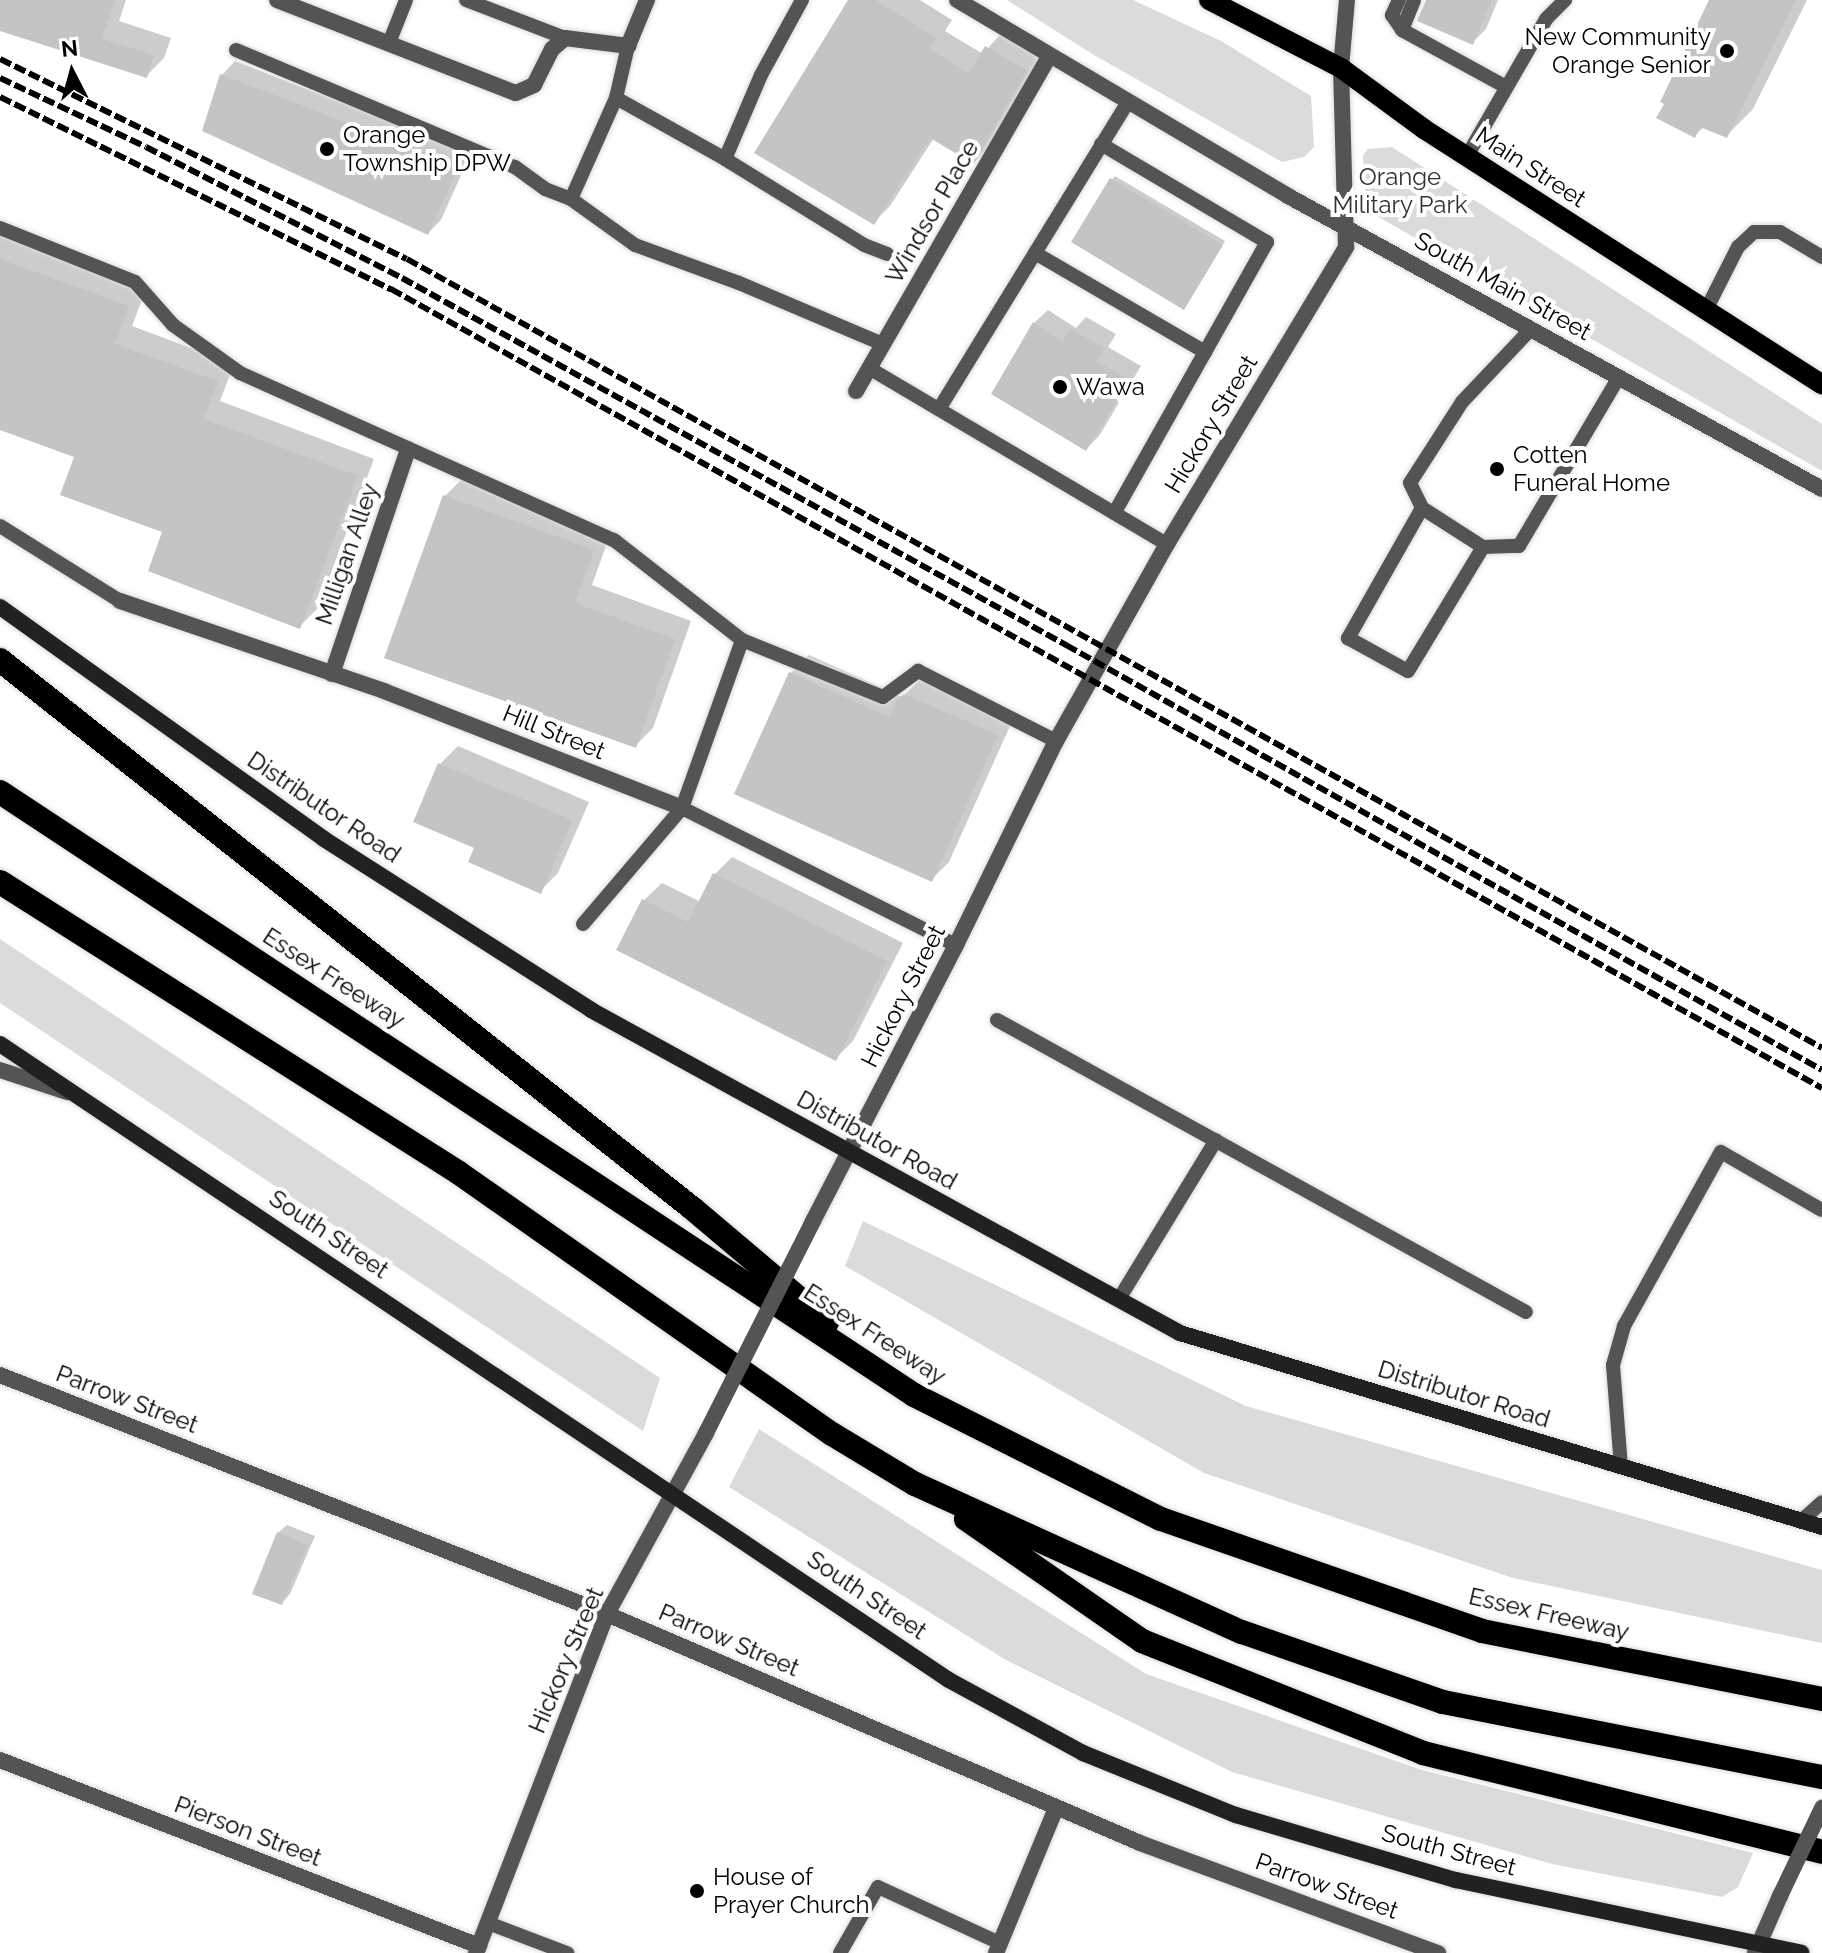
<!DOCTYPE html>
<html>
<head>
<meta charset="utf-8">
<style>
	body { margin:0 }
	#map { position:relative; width:1822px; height:1953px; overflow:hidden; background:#fff; font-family:Raleway,sans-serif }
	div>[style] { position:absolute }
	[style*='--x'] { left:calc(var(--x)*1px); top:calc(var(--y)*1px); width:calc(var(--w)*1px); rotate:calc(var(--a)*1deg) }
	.green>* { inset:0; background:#dbdbdb }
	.shadow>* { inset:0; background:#0003 }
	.building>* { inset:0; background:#c4c4c4 }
	.roads { filter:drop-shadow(0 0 2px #dbdbdb) drop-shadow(0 0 2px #dbdbdb) }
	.service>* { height:14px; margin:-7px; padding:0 7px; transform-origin:7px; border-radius:7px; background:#545454 }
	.minor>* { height:16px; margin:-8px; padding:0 8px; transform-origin:8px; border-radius:8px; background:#545454 }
	.secondary>* { height:16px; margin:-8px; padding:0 8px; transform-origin:8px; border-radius:8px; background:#212121 }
	.primary>* { height:20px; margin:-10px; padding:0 10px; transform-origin:10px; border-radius:10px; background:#000 }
	.motorway>* { height:24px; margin:-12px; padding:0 12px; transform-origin:12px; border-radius:12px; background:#000 }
	.rail>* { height:6px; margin-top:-3px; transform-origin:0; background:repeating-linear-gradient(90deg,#000 0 12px,transparent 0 16px) }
	.minor-bridge>* { height:16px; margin:-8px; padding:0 8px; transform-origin:8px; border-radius:8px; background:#545454 }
	.dots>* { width:22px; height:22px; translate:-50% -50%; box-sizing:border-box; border:4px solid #fff; border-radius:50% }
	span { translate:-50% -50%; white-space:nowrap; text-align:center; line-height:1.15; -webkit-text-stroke:8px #fff; paint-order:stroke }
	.poi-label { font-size:24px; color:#000 }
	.right { translate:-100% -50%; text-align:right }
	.left { translate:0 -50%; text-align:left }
	.street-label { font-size:24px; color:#000 }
	.park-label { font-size:24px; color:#323232 }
	.north { position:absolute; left:32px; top:32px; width:80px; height:80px; -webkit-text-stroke:6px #fff; paint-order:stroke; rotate:354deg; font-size:22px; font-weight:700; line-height:32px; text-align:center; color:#000 }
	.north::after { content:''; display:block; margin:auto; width:28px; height:36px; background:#000; clip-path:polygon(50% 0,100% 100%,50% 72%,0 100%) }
</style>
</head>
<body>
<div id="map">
	<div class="green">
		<i style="clip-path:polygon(1007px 0,1133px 0,1221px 41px,1311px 96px,1314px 147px,1304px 157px,1282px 162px,1094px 55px)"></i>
		<i style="clip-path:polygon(1392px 147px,1822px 424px,1822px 471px,1370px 212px,1366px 206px,1363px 155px,1368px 149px)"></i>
		<i style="clip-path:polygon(0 939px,660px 1378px,643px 1431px,0 1003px)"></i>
		<i style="clip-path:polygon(863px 1221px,1246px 1406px,1822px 1570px,1822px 1643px,1513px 1578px,1204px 1473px,845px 1266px)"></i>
		<i style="clip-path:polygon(759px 1429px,1146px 1674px,1422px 1770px,1753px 1853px,1738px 1887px,1722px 1897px,1552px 1864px,1232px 1772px,1006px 1660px,729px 1487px)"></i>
	</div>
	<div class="shadow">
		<i style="clip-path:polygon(0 0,126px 0,119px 21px,171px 38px,164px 58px,146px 76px,0 29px)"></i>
		<i style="clip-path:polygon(850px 0,920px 0,952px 20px,945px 31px,983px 54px,1004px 30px,1044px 54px,991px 145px,974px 162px,934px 138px,890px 206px,873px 223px)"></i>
		<i style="clip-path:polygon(1428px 0,1498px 0,1486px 29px,1472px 43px)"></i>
		<i style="clip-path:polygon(1711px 0,1807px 0,1753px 109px,1727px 135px,1704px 127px,1694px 136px)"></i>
		<i style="clip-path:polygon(235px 61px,471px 153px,441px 220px,428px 233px,205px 130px,222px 75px)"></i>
		<i style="clip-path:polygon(1115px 176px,1225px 241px,1187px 304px,1112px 179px)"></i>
		<i style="clip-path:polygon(0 235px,146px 289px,132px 326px,234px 364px,220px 401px,374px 459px,318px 608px,300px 626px,165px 531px,76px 456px,0 428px)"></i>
		<i style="clip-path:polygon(1048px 310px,1076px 328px,1086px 317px,1116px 334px,1108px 347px,1141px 366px,1099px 436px,1086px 449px,1034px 323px)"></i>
		<i style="clip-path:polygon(462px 479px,611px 532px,592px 585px,691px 621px,653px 728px,635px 746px,444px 497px)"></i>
		<i style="clip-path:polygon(809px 655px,902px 697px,923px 677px,1014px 717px,949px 862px,932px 879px,791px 673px)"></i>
		<i style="clip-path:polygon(458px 746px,589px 802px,558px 873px,540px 891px,476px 847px,440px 764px)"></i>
		<i style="clip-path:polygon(732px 857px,903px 943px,853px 1041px,835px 1059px,644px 900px,662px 883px,701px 902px,714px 875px)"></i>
		<i style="clip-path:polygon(287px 1525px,315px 1536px,290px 1594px,282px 1603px,278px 1533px)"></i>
	</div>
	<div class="building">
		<i style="clip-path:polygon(0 0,115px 0,102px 39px,154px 55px,147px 78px,0 31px)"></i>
		<i style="clip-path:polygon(848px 0,875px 0,937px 38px,929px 49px,969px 73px,985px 46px,1028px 71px,974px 164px,930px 138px,874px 225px,754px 153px)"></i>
		<i style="clip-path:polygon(1426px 0,1492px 0,1473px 45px,1417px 21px)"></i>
		<i style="clip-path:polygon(1709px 0,1796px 0,1727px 138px,1700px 127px,1695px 138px,1656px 118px,1664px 104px,1660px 102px)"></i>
		<i style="clip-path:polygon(220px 74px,459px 166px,428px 235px,202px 131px)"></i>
		<i style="clip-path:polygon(1110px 178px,1223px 245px,1184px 310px,1071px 242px)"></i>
		<i style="clip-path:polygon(0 259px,129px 306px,115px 344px,218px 381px,204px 419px,358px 476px,300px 629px,148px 571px,162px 532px,60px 495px,74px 457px,0 430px)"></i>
		<i style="clip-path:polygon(1033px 322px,1062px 341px,1071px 329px,1104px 348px,1096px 361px,1129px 380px,1086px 451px,991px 394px)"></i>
		<i style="clip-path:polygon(443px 495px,594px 550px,575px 603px,675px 639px,636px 748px,384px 658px)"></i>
		<i style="clip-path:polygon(789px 672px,889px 717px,897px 699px,904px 694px,998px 735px,932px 882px,734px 794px)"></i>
		<i style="clip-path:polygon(438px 763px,572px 820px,541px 894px,468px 862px,474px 848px,413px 822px)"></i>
		<i style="clip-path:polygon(713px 873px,887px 961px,836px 1061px,616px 950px,642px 899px,688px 922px)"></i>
		<i style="clip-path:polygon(277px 1532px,308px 1545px,282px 1605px,252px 1594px)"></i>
	</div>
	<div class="roads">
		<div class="service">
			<i style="--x:466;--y:0;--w:106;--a:21"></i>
			<i style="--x:802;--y:0;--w:85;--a:118.7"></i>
			<i style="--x:761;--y:75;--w:91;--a:113.2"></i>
			<i style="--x:725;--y:159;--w:163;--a:31.7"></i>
			<i style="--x:864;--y:245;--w:25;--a:21"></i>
			<i style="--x:1399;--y:0;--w:17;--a:115"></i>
			<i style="--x:1392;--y:15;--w:18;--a:56"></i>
			<i style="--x:1402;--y:30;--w:119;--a:28.7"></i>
			<i style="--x:1402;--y:30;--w:32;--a:-68"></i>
			<i style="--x:389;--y:43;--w:46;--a:-68.4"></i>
			<i style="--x:628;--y:46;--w:53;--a:103"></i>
			<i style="--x:616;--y:98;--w:125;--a:29.2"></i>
			<i style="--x:236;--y:50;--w:303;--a:22.8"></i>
			<i style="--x:515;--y:167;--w:37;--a:36"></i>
			<i style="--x:545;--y:189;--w:28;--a:21"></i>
			<i style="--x:571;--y:199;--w:79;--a:35.7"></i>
			<i style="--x:635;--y:245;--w:111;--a:20.1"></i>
			<i style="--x:739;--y:283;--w:156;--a:23"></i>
			<i style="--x:1101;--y:144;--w:193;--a:30.6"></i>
			<i style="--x:1267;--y:242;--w:311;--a:119.4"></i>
			<i style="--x:1467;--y:156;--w:158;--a:-60"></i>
			<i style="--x:1546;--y:19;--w:27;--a:-45"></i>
			<i style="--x:571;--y:199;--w:111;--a:-66"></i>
			<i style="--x:0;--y:228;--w:145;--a:21.8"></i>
			<i style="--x:135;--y:282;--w:57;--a:48.5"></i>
			<i style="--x:173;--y:325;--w:82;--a:35.6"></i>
			<i style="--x:240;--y:373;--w:410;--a:24.1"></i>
			<i style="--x:614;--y:540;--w:162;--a:38"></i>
			<i style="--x:742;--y:640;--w:152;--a:22"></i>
			<i style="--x:883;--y:697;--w:44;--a:-36.6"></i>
			<i style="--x:918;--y:671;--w:155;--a:26.9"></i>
			<i style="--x:1035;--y:253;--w:197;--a:30.2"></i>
			<i style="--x:1706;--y:310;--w:71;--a:-63.1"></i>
			<i style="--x:1738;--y:247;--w:22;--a:-43"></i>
			<i style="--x:1754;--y:232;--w:26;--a:0"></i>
			<i style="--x:1780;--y:232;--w:49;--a:30.8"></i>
			<i style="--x:1531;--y:329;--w:100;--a:133.4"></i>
			<i style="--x:1462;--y:402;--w:96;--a:122.7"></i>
			<i style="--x:1410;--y:483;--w:28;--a:64"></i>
			<i style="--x:1422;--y:508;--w:72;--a:32.6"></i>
			<i style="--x:1483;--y:547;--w:36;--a:-2"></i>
			<i style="--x:1519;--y:546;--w:196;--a:-59.4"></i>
			<i style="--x:869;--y:368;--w:346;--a:30.6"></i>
			<i style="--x:939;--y:409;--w:361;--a:-58.4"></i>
			<i style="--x:1422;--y:508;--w:150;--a:119.6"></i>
			<i style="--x:1348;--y:638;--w:68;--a:28.8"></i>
			<i style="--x:1408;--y:671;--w:145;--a:-58.8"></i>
			<i style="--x:0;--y:526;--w:142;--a:32"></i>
			<i style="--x:682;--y:808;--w:306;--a:26.6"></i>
			<i style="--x:583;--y:924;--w:153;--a:-49.5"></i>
			<i style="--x:682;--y:808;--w:178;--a:-70.3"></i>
			<i style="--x:997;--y:1020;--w:604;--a:28.9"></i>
			<i style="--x:1119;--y:1299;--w:186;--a:-58.6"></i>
			<i style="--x:1621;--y:1467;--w:102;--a:-94.5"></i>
			<i style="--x:1613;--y:1365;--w:41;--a:-74.2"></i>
			<i style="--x:1624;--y:1326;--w:199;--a:-60.9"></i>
			<i style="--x:1721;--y:1152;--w:116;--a:29.9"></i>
			<i style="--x:1801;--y:1521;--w:28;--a:-42"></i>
			<i style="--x:488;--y:1923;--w:85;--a:20.8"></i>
			<i style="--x:840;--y:1953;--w:76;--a:-60.1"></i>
			<i style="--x:878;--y:1887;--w:134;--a:24.7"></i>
		</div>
		<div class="minor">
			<i style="--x:277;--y:0;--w:256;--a:21.3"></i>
			<i style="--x:516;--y:93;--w:20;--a:-24"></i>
			<i style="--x:534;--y:85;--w:40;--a:-63.4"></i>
			<i style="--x:552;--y:49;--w:17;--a:-40"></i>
			<i style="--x:565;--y:38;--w:64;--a:7.2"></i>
			<i style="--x:628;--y:46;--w:50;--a:-67.6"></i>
			<i style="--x:957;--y:0;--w:385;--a:30.6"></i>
			<i style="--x:1288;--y:196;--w:609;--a:28.75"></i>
			<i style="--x:856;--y:391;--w:386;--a:-60"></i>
			<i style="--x:120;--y:601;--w:279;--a:18.8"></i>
			<i style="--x:384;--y:691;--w:320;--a:21.4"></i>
			<i style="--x:332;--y:674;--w:237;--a:-71.3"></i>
			<i style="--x:0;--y:1070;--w:71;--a:18.2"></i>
			<i style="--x:813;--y:1221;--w:311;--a:-62.6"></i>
			<i style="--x:956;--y:945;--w:227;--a:-63.9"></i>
			<i style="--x:1056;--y:741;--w:226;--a:-60.6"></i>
			<i style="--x:1167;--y:544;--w:347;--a:-58.9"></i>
			<i style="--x:1346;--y:247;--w:179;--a:-91.6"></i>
			<i style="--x:1341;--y:68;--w:68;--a:-85"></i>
			<i style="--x:0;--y:1375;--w:652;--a:21.49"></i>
			<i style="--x:607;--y:1614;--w:580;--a:23.25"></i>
			<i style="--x:1140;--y:1843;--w:318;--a:20.3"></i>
			<i style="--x:0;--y:1760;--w:514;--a:21.22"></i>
			<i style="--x:476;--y:1953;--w:363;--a:-68.9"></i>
			<i style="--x:607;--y:1614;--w:206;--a:-61.3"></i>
			<i style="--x:996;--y:1953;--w:157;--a:-67.5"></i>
			<i style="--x:1755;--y:1953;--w:62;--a:-66.3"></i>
		</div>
		<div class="secondary">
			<i style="--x:0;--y:607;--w:398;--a:35.6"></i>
			<i style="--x:324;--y:839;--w:317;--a:32.6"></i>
			<i style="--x:591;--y:1010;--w:672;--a:28.74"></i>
			<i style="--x:1180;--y:1333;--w:671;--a:16.81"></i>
			<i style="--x:0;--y:1044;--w:1142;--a:33.83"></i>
			<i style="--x:949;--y:1680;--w:153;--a:28.6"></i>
			<i style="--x:1083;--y:1753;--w:165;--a:22.1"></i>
			<i style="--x:1236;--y:1815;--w:229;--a:16.5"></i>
			<i style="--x:1456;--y:1880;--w:353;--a:11.9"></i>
		</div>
		<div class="primary">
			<i style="--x:1209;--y:0;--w:148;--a:27.3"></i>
			<i style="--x:1341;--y:68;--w:103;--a:36.3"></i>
			<i style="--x:1424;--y:129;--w:473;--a:32.7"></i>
		</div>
		<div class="motorway">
			<i style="--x:0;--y:660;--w:883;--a:38.38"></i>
			<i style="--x:692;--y:1208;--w:177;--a:40.2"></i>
			<i style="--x:0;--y:792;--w:1095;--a:33.41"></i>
			<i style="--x:914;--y:1395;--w:276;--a:26.7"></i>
			<i style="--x:1161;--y:1519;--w:340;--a:19.2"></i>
			<i style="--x:1482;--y:1631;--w:347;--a:11.3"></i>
			<i style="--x:0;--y:882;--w:543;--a:32.37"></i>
			<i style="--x:459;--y:1173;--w:455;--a:35"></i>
			<i style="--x:832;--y:1434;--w:97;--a:31.1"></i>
			<i style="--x:915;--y:1484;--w:359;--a:24.4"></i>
			<i style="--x:1242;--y:1632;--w:213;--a:19.2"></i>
			<i style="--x:1443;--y:1702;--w:386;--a:11.2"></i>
			<i style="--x:966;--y:1519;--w:214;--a:34.7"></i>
			<i style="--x:1142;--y:1641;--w:302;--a:21.7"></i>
			<i style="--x:1423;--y:1753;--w:411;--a:13.9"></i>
		</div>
	</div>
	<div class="rail">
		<i style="--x:0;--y:59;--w:453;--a:26.2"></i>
		<i style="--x:407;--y:259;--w:1620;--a:29.14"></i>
		<i style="--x:0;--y:78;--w:161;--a:25.3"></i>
		<i style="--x:146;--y:147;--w:288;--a:27.1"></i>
		<i style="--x:402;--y:278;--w:759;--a:28.93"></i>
		<i style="--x:1066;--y:645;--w:867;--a:29.34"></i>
		<i style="--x:0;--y:97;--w:436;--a:26.2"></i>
		<i style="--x:391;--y:289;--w:1639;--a:29.18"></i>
	</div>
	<div class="minor-bridge">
		<i style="--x:706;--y:1433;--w:237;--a:-63.2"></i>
		<i style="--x:1780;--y:1896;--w:98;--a:-64.5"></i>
	</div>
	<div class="dots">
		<i style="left:1727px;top:51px;background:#000"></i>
		<i style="left:327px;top:149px;background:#000"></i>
		<i style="left:1060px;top:387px;background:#000"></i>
		<i style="left:1497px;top:469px;background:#000"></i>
		<i style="left:697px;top:1891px;background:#000"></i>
	</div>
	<div class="poi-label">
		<span class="right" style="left:1711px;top:51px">New Community<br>Orange Senior</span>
		<span class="left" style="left:343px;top:149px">Orange<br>Township DPW</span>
		<span class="left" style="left:1076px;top:387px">Wawa</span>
		<span class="left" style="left:1513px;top:469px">Cotten<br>Funeral Home</span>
		<span class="left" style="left:713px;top:1891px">House of<br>Prayer Church</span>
	</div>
	<div class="street-label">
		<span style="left:1531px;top:167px;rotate:33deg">Main Street</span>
		<span style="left:932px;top:212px;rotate:-60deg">Windsor Place</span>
		<span style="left:1503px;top:286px;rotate:29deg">South Main Street</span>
		<span style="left:1211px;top:424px;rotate:-59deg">Hickory Street</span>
		<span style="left:347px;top:554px;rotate:-71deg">Milligan Alley</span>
		<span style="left:554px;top:732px;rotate:22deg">Hill Street</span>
		<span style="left:324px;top:807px;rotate:34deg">Distributor Road</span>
		<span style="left:334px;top:978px;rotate:33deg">Essex Freeway</span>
		<span style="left:903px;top:996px;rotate:-63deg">Hickory Street</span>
		<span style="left:877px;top:1140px;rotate:29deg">Distributor Road</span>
		<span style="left:329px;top:1234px;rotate:34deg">South Street</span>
		<span style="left:875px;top:1334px;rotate:33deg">Essex Freeway</span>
		<span style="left:1464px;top:1394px;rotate:17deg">Distributor Road</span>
		<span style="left:127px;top:1399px;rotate:21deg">Parrow Street</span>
		<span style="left:867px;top:1595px;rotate:34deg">South Street</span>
		<span style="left:1549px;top:1614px;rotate:13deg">Essex Freeway</span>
		<span style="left:729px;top:1640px;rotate:23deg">Parrow Street</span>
		<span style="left:566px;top:1660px;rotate:-67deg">Hickory Street</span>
		<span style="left:248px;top:1831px;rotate:21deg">Pierson Street</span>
		<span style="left:1449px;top:1850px;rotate:15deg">South Street</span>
		<span style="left:1327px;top:1886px;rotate:20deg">Parrow Street</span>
	</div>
	<div class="park-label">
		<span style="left:1400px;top:191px">Orange<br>Military Park</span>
	</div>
	<div class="north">N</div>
</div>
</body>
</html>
